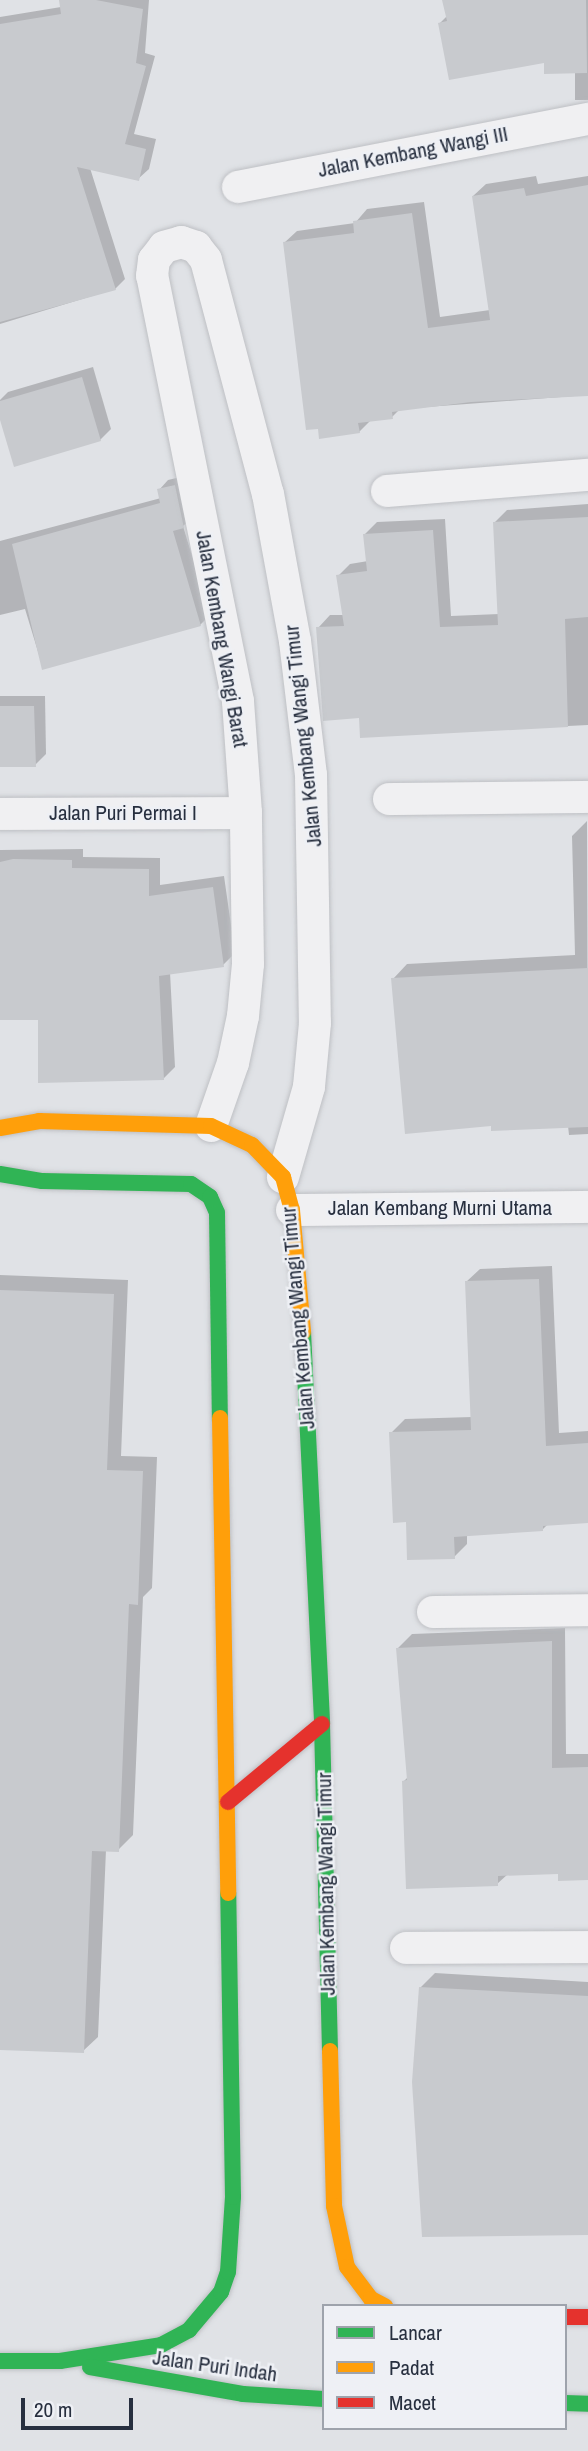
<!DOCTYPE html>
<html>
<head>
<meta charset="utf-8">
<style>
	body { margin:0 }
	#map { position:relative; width:588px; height:2451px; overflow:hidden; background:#e0e2e6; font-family:"Archivo Narrow",sans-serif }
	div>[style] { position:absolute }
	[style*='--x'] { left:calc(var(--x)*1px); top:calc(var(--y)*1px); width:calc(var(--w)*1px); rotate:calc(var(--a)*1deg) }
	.shadow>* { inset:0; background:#0003 }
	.building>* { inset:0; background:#c8cace }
	.roads { filter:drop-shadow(0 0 2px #bec0c4) drop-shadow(0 0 2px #bec0c4) }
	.street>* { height:32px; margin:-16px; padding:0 16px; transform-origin:16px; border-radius:16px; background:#f0f0f2 }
	.fast>* { height:16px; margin:-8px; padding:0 8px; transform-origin:8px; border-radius:8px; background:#30b455 }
	.slow>* { height:16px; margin:-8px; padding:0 8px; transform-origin:8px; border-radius:8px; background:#ff9f0a }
	.jam>* { height:16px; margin:-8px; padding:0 8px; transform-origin:8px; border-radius:8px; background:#e5322d }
	span { translate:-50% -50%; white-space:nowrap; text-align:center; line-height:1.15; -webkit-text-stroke:5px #eef0f5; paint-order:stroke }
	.street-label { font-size:21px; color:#272f3f }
	.legend { position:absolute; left:322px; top:2304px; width:245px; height:126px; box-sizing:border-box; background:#eef0f5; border:2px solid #9ea3ac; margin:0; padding:9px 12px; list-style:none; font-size:21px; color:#272f3f }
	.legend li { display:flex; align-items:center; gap:14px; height:35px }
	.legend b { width:35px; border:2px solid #9ea3ac }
	.scale { position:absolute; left:21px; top:2398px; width:112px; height:32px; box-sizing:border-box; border:4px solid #272f3f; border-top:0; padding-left:9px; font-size:21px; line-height:24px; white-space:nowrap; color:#272f3f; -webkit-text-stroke:5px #eef0f5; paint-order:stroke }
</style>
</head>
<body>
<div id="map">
	<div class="shadow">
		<i style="clip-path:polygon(60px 0,149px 0,145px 53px,155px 56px,134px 134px,156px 139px,149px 169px,138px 179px,90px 168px,125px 279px,115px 289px,0 324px,0 17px,61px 7px)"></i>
		<i style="clip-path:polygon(444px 0,588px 0,588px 100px,575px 100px,575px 72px,440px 23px,447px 16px)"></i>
		<i style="clip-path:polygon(536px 176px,538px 184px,588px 176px,588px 395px,400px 409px,392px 417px,371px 420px,359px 432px,284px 243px,297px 231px,355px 223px,367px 209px,424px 202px,440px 317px,490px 310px,473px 196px,486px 184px)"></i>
		<i style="clip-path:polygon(93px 367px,111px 429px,100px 440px,0 414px,0 400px,8px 392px)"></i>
		<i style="clip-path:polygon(185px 476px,193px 517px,183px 526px,210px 615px,200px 625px,43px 668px,25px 609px,0 615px,0 541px,161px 498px,159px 490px,168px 480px)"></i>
		<i style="clip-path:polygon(588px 504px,588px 725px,362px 736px,360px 716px,318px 628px,330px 615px,344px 615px,338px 576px,350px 564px,368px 561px,365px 534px,377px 522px,445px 519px,451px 616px,499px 614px,494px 523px,507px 510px)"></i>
		<i style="clip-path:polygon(0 696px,45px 696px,46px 754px,35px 765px,0 766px)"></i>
		<i style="clip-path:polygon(587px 821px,588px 1134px,569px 1135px,568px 1126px,492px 1124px,393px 979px,407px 964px,575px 955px,572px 836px)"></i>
		<i style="clip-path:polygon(83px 849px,83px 857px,160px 858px,160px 885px,224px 876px,235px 953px,223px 965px,170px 972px,175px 1067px,163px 1079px,39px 1018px,0 1018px,0 850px)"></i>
		<i style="clip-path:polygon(552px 1266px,559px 1433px,588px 1431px,588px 1521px,549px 1523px,542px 1530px,467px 1535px,467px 1544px,454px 1557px,407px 1520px,391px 1433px,405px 1419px,472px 1417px,466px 1282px,480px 1269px)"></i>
		<i style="clip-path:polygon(0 1275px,128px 1280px,121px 1456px,157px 1457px,152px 1588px,143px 1597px,133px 1835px,118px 1850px,106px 1850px,98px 2037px,83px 2051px,0 2048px)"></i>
		<i style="clip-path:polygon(565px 1628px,566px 1754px,588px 1754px,588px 1879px,559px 1872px,508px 1874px,497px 1884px,404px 1781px,408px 1777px,398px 1648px,412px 1634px)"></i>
		<i style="clip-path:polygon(435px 1973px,588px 1982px,588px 2234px,420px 1988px)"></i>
	</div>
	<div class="building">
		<i style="clip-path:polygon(59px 0,96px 0,143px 9px,136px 63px,146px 66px,125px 144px,146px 149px,139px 181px,77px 167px,116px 290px,0 322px,0 24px,61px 14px)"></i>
		<i style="clip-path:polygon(442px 0,586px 0,587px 73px,544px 74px,544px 63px,449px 80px,438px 23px,447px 21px)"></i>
		<i style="clip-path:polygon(588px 185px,588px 396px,471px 402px,392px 412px,393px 419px,358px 423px,360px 433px,319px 439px,318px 429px,306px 430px,283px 242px,354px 233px,353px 221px,412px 213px,428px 328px,490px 320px,472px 196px,524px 188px,526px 196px)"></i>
		<i style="clip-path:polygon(82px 377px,101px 441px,14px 467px,0 420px,0 401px)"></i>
		<i style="clip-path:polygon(175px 485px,184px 528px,173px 531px,201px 626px,42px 670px,12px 544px,160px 503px,157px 489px)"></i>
		<i style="clip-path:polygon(588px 517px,588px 617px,565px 619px,568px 727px,360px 738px,359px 718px,323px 721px,316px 627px,344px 626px,336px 575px,367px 571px,363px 534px,433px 530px,440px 627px,498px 625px,493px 522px)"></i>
		<i style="clip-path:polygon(0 706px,34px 706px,36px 767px,0 767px)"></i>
		<i style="clip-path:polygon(13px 859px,72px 860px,72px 868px,149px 869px,149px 896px,213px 887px,224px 967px,159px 976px,164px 1080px,38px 1083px,38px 1020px,0 1020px,0 862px)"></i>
		<i style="clip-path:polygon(588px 968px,588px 1127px,491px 1131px,491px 1126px,405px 1134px,391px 978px)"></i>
		<i style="clip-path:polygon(539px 1279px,546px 1446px,588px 1443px,588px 1523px,543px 1526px,543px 1531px,454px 1537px,455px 1559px,407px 1560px,406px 1522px,393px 1523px,389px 1432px,471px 1430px,465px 1281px)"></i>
		<i style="clip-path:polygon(0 1290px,114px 1294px,107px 1470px,143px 1471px,138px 1605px,129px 1604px,119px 1852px,92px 1851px,84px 2053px,0 2050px)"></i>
		<i style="clip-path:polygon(552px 1641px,552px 1768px,588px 1767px,588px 1880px,558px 1881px,558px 1874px,498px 1876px,498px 1886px,406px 1889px,402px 1781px,407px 1780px,396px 1648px)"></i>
		<i style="clip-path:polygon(419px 1987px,588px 1996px,588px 2235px,422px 2237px,412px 2082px)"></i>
	</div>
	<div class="roads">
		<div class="street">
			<i style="--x:238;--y:187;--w:357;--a:-11"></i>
			<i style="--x:387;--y:491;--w:202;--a:-4.6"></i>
			<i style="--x:389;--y:799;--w:199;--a:-0.6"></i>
			<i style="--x:0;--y:814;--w:246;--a:-0.2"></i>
			<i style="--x:211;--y:1126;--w:67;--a:-70.8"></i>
			<i style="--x:233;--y:1063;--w:48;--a:-78"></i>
			<i style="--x:243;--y:1016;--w:52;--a:-84.5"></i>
			<i style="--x:248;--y:964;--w:151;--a:-90.8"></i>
			<i style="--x:246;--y:813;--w:112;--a:-94.1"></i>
			<i style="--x:238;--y:701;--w:434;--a:-101.4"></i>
			<i style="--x:152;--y:276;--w:16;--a:-83"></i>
			<i style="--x:154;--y:260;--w:16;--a:-52"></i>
			<i style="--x:164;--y:247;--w:18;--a:-16"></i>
			<i style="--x:181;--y:242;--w:16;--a:18"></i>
			<i style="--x:196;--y:247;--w:16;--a:52"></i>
			<i style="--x:206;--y:260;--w:242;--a:75.2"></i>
			<i style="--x:268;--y:494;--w:149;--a:79.6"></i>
			<i style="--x:295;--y:641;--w:135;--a:83.2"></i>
			<i style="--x:311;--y:775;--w:248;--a:89.1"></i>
			<i style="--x:315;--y:1023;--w:64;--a:95.4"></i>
			<i style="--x:309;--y:1087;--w:94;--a:106.1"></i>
			<i style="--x:292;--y:1210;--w:296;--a:-0.6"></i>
			<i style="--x:433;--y:1612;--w:155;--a:-0.7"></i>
			<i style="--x:406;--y:1948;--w:182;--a:-0.3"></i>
		</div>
		<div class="fast">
			<i style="--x:0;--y:1174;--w:43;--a:9.5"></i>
			<i style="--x:42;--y:1181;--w:149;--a:1.2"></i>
			<i style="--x:191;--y:1184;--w:23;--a:34"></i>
			<i style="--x:210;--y:1197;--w:17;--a:66"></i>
			<i style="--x:217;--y:1213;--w:205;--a:89.2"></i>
			<i style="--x:303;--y:1332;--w:392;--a:87.2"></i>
			<i style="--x:322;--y:1724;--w:327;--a:88.6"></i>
			<i style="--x:0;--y:2361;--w:60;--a:0"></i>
			<i style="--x:60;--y:2361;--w:102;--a:-9"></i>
			<i style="--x:161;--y:2345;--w:32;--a:-28"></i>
			<i style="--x:189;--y:2330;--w:50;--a:-49.9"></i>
			<i style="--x:221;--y:2292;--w:21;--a:-71"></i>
			<i style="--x:228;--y:2272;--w:75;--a:-86.2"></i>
			<i style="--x:233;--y:2197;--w:304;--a:-90.9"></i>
			<i style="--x:90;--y:2367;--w:155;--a:10"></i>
			<i style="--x:243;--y:2394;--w:81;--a:3.5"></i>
			<i style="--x:565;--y:2403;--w:23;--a:2"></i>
		</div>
		<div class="slow">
			<i style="--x:0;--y:1128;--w:40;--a:-10"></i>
			<i style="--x:39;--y:1121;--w:172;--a:1.7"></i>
			<i style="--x:211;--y:1126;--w:45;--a:24.9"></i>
			<i style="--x:252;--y:1145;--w:45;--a:45.9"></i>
			<i style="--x:283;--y:1177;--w:34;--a:75"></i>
			<i style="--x:292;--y:1210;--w:122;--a:84.8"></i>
			<i style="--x:220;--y:1418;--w:475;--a:89"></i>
			<i style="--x:330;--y:2051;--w:155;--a:88.5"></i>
			<i style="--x:334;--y:2206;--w:62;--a:78"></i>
			<i style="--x:347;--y:2267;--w:40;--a:53"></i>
			<i style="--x:371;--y:2299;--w:16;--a:27"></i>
		</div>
		<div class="jam">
			<i style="--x:228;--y:1802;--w:122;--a:-39.7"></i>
			<i style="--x:565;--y:2317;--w:23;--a:0"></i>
		</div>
	</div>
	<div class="street-label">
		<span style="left:413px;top:152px;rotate:-11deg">Jalan Kembang Wangi III</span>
		<span style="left:222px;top:639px;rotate:80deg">Jalan Kembang Wangi Barat</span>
		<span style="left:303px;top:736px;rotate:-96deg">Jalan Kembang Wangi Timur</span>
		<span style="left:123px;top:813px">Jalan Puri Permai I</span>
		<span style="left:440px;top:1208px">Jalan Kembang Murni Utama</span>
		<span style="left:298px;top:1318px;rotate:-95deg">Jalan Kembang Wangi Timur</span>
		<span style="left:326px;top:1884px;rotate:-91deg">Jalan Kembang Wangi Timur</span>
		<span style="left:215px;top:2366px;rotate:8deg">Jalan Puri Indah</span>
	</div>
	<ul class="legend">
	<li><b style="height:9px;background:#30b455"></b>Lancar</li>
	<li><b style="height:9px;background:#ff9f0a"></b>Padat</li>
	<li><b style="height:9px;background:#e5322d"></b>Macet</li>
	</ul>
	<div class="scale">20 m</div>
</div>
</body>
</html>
